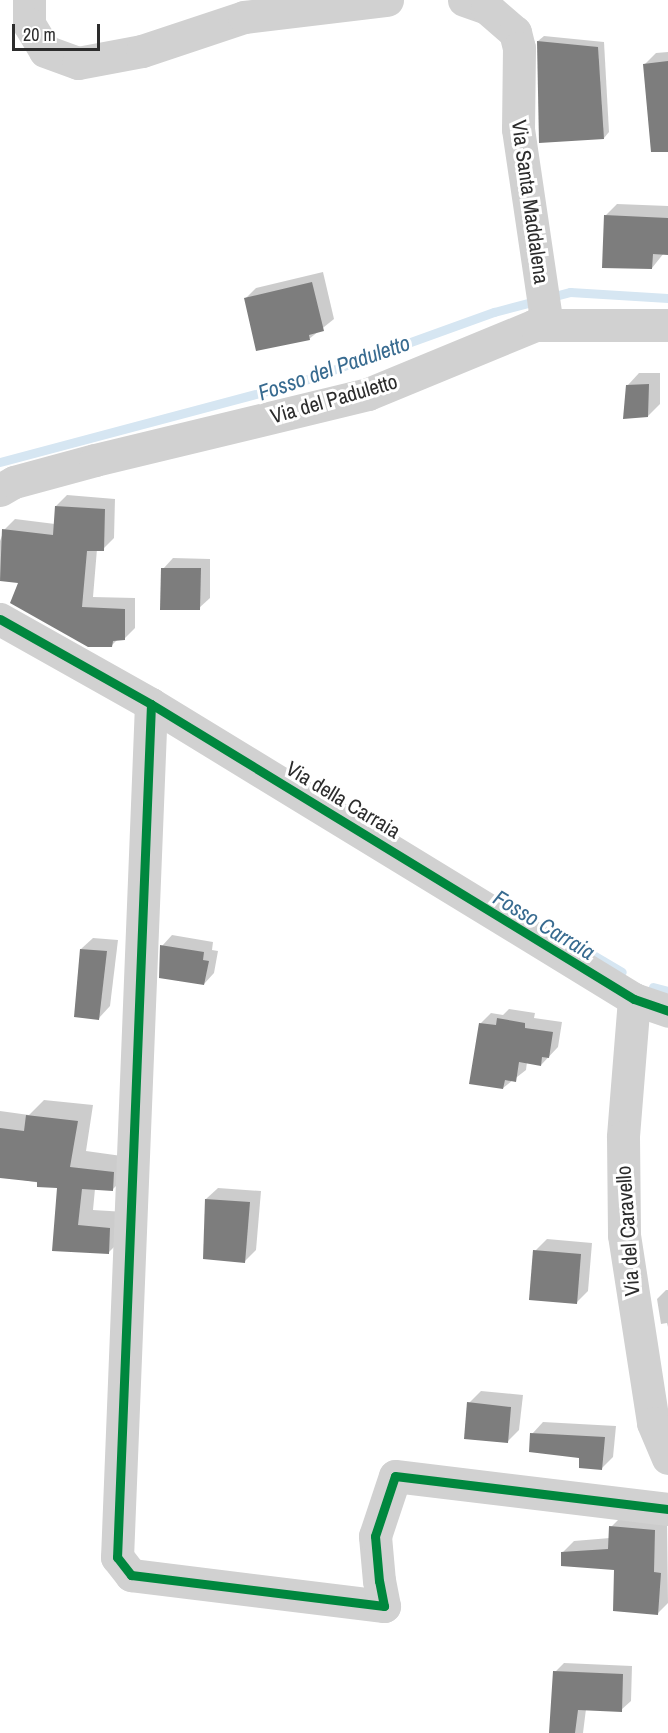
<!DOCTYPE html>
<html>
<head>
<meta charset="utf-8">
<style>
	body { margin:0 }
	#map { position:relative; width:668px; height:1733px; overflow:hidden; background:#fff; font-family:"Archivo Narrow",sans-serif }
	div>[style] { position:absolute }
	[style*='--x'] { left:calc(var(--x)*1px); top:calc(var(--y)*1px); width:calc(var(--w)*1px); rotate:calc(var(--a)*1deg) }
	.shadow>* { inset:0; background:#0003 }
	.stream>* { height:9px; margin:-4.5px; padding:0 4.5px; transform-origin:4.5px; border-radius:4.5px; background:#d6e6f2 }
	.building>* { inset:0; background:#7d7d7d }
	.minor>* { height:33px; margin:-16.5px; padding:0 16.5px; transform-origin:16.5px; border-radius:16.5px; background:#d1d1d1 }
	.cycleway>* { height:9px; margin:-4.5px; padding:0 4.5px; transform-origin:4.5px; border-radius:4.5px; background:#00873e }
	span { translate:-50% -50%; white-space:nowrap; text-align:center; line-height:1.15; -webkit-text-stroke:6px #fff; paint-order:stroke }
	.street-label { font-size:21px; color:#2c2c2c }
	.water-label { font-size:22px; color:#386b90; font-style:italic }
	.scale { position:absolute; left:12px; top:24px; width:88px; height:27px; box-sizing:border-box; border:3px solid #2c2c2c; border-top:0; padding-left:8px; font-size:18px; line-height:21px; white-space:nowrap; color:#2c2c2c; -webkit-text-stroke:4px #fff; paint-order:stroke }
</style>
</head>
<body>
<div id="map">
	<div class="shadow">
		<i style="clip-path:polygon(544px 36px,604px 42px,609px 132px,604px 138px,538px 41px)"></i>
		<i style="clip-path:polygon(668px 52px,668px 104px,644px 65px,656px 53px)"></i>
		<i style="clip-path:polygon(617px 204px,668px 206px,668px 254px,664px 253px,652px 268px,605px 216px)"></i>
		<i style="clip-path:polygon(323px 272px,334px 319px,309px 339px,246px 298px,256px 288px)"></i>
		<i style="clip-path:polygon(639px 373px,660px 373px,660px 404px,648px 416px,628px 385px)"></i>
		<i style="clip-path:polygon(67px 495px,115px 499px,114px 538px,103px 549px,97px 549px,93px 597px,135px 598px,135px 628px,124px 639px,118px 639px,112px 645px,20px 581px,0 579px,0 541px,4px 530px,15px 519px,55px 524px,56px 506px)"></i>
		<i style="clip-path:polygon(173px 558px,210px 559px,210px 598px,199px 608px,163px 569px)"></i>
		<i style="clip-path:polygon(172px 935px,213px 942px,212px 950px,218px 951px,214px 973px,204px 984px,162px 946px)"></i>
		<i style="clip-path:polygon(93px 938px,118px 940px,110px 1006px,99px 1018px,81px 949px)"></i>
		<i style="clip-path:polygon(509px 1009px,535px 1013px,534px 1018px,562px 1022px,558px 1047px,541px 1065px,527px 1062px,526px 1070px,503px 1088px,480px 1024px,491px 1013px,503px 1015px)"></i>
		<i style="clip-path:polygon(44px 1100px,93px 1105px,86px 1151px,129px 1157px,128px 1174px,112px 1190px,95px 1189px,93px 1210px,126px 1212px,124px 1237px,108px 1253px,54px 1249px,58px 1186px,0 1176px,0 1111px,29px 1115px)"></i>
		<i style="clip-path:polygon(218px 1188px,261px 1191px,256px 1250px,245px 1261px,206px 1199px)"></i>
		<i style="clip-path:polygon(547px 1239px,592px 1243px,588px 1291px,577px 1302px,535px 1251px)"></i>
		<i style="clip-path:polygon(666px 1290px,668px 1290px,668px 1327px,667px 1323px,661px 1324px,657px 1299px)"></i>
		<i style="clip-path:polygon(481px 1391px,523px 1395px,519px 1430px,507px 1442px,469px 1403px)"></i>
		<i style="clip-path:polygon(543px 1422px,616px 1426px,613px 1457px,601px 1469px,532px 1434px)"></i>
		<i style="clip-path:polygon(623px 1515px,667px 1519px,668px 1603px,657px 1614px,615px 1569px,562px 1553px,574px 1541px,610px 1538px,611px 1527px)"></i>
		<i style="clip-path:polygon(564px 1663px,632px 1666px,631px 1701px,621px 1710px,586px 1709px,583px 1733px,551px 1733px,555px 1672px)"></i>
	</div>
	<div class="stream">
		<i style="--x:0;--y:462;--w:304;--a:-14.9"></i>
		<i style="--x:294;--y:384;--w:213;--a:-19.8"></i>
		<i style="--x:494;--y:312;--w:79;--a:-14.7"></i>
		<i style="--x:570;--y:292;--w:98;--a:3.5"></i>
		<i style="--x:576;--y:945;--w:53;--a:30.4"></i>
		<i style="--x:653;--y:987;--w:16;--a:15"></i>
	</div>
	<div class="building">
		<i style="clip-path:polygon(537px 41px,598px 47px,604px 139px,539px 143px)"></i>
		<i style="clip-path:polygon(668px 61px,668px 152px,651px 152px,643px 64px)"></i>
		<i style="clip-path:polygon(604px 215px,668px 218px,668px 255px,653px 254px,652px 269px,602px 268px)"></i>
		<i style="clip-path:polygon(312px 282px,324px 331px,309px 335px,310px 340px,256px 351px,244px 298px)"></i>
		<i style="clip-path:polygon(649px 384px,648px 417px,623px 419px,626px 385px)"></i>
		<i style="clip-path:polygon(55px 506px,105px 509px,104px 551px,87px 551px,82px 607px,125px 609px,125px 640px,113px 641px,112px 647px,88px 647px,10px 603px,18px 583px,0 581px,2px 529px,53px 535px)"></i>
		<i style="clip-path:polygon(161px 568px,201px 568px,200px 610px,160px 610px)"></i>
		<i style="clip-path:polygon(160px 945px,204px 952px,203px 960px,209px 961px,204px 985px,159px 978px)"></i>
		<i style="clip-path:polygon(80px 949px,107px 951px,99px 1020px,74px 1017px)"></i>
		<i style="clip-path:polygon(497px 1018px,525px 1023px,525px 1028px,553px 1032px,549px 1058px,542px 1057px,541px 1066px,519px 1062px,516px 1082px,505px 1080px,503px 1089px,469px 1084px,479px 1023px,496px 1025px)"></i>
		<i style="clip-path:polygon(26px 1115px,78px 1121px,70px 1167px,114px 1172px,113px 1191px,82px 1189px,78px 1225px,110px 1228px,109px 1254px,52px 1251px,57px 1188px,37px 1187px,37px 1182px,0 1178px,0 1128px,24px 1131px)"></i>
		<i style="clip-path:polygon(205px 1199px,250px 1202px,245px 1263px,203px 1259px)"></i>
		<i style="clip-path:polygon(533px 1250px,581px 1254px,577px 1304px,529px 1300px)"></i>
		<i style="clip-path:polygon(467px 1402px,511px 1407px,508px 1443px,464px 1439px)"></i>
		<i style="clip-path:polygon(530px 1433px,605px 1437px,602px 1470px,579px 1468px,579px 1458px,529px 1452px)"></i>
		<i style="clip-path:polygon(609px 1526px,655px 1530px,654px 1572px,661px 1573px,658px 1615px,613px 1611px,614px 1570px,561px 1566px,561px 1552px,608px 1549px)"></i>
		<i style="clip-path:polygon(553px 1671px,623px 1674px,622px 1712px,578px 1710px,575px 1733px,549px 1733px)"></i>
	</div>
	<div class="minor">
		<i style="--x:29;--y:0;--w:24;--a:90"></i>
		<i style="--x:29;--y:24;--w:31;--a:59"></i>
		<i style="--x:45;--y:51;--w:35;--a:20"></i>
		<i style="--x:78;--y:63;--w:65;--a:-10.6"></i>
		<i style="--x:142;--y:51;--w:108;--a:-18.4"></i>
		<i style="--x:244;--y:17;--w:144;--a:-6.8"></i>
		<i style="--x:464;--y:0;--w:24;--a:19"></i>
		<i style="--x:487;--y:8;--w:37;--a:41"></i>
		<i style="--x:515;--y:32;--w:16;--a:76"></i>
		<i style="--x:519;--y:48;--w:81;--a:90.7"></i>
		<i style="--x:518;--y:129;--w:198;--a:81.6"></i>
		<i style="--x:0;--y:490;--w:16;--a:-30"></i>
		<i style="--x:14;--y:482;--w:84;--a:-15.2"></i>
		<i style="--x:95;--y:460;--w:281;--a:-13.6"></i>
		<i style="--x:368;--y:394;--w:181;--a:-22.4"></i>
		<i style="--x:535;--y:325;--w:133;--a:0"></i>
		<i style="--x:0;--y:619;--w:173;--a:29.4"></i>
		<i style="--x:151;--y:704;--w:566;--a:31.42"></i>
		<i style="--x:634;--y:999;--w:36;--a:19"></i>
		<i style="--x:151;--y:704;--w:854;--a:92.28"></i>
		<i style="--x:117;--y:1557;--w:23;--a:52"></i>
		<i style="--x:131;--y:1575;--w:255;--a:7"></i>
		<i style="--x:384;--y:1606;--w:25;--a:-101"></i>
		<i style="--x:379;--y:1581;--w:45;--a:-95.1"></i>
		<i style="--x:375;--y:1536;--w:63;--a:-71.6"></i>
		<i style="--x:395;--y:1476;--w:275;--a:6.9"></i>
		<i style="--x:634;--y:999;--w:138;--a:94.6"></i>
		<i style="--x:623;--y:1137;--w:98;--a:89.4"></i>
		<i style="--x:624;--y:1235;--w:190;--a:81.2"></i>
		<i style="--x:653;--y:1423;--w:38;--a:67"></i>
	</div>
	<div class="cycleway">
		<i style="--x:0;--y:619;--w:173;--a:29.4"></i>
		<i style="--x:151;--y:704;--w:566;--a:31.42"></i>
		<i style="--x:634;--y:999;--w:36;--a:19"></i>
		<i style="--x:151;--y:704;--w:854;--a:92.28"></i>
		<i style="--x:117;--y:1557;--w:23;--a:52"></i>
		<i style="--x:131;--y:1575;--w:255;--a:7"></i>
		<i style="--x:384;--y:1606;--w:25;--a:-101"></i>
		<i style="--x:379;--y:1581;--w:45;--a:-95.1"></i>
		<i style="--x:375;--y:1536;--w:63;--a:-71.6"></i>
		<i style="--x:395;--y:1476;--w:275;--a:6.9"></i>
	</div>
	<div class="street-label">
		<span style="left:530px;top:202px;rotate:82deg">Via Santa Maddalena</span>
		<span style="left:334px;top:399px;rotate:-16deg">Via del Paduletto</span>
		<span style="left:343px;top:800px;rotate:31deg">Via della Carraia</span>
		<span style="left:628px;top:1231px;rotate:-94deg">Via del Caravello</span>
	</div>
	<div class="water-label">
		<span style="left:334px;top:368px;rotate:-19deg">Fosso del Paduletto</span>
		<span style="left:544px;top:925px;rotate:31deg">Fosso Carraia</span>
	</div>
	<div class="scale">20 m</div>
</div>
</body>
</html>
